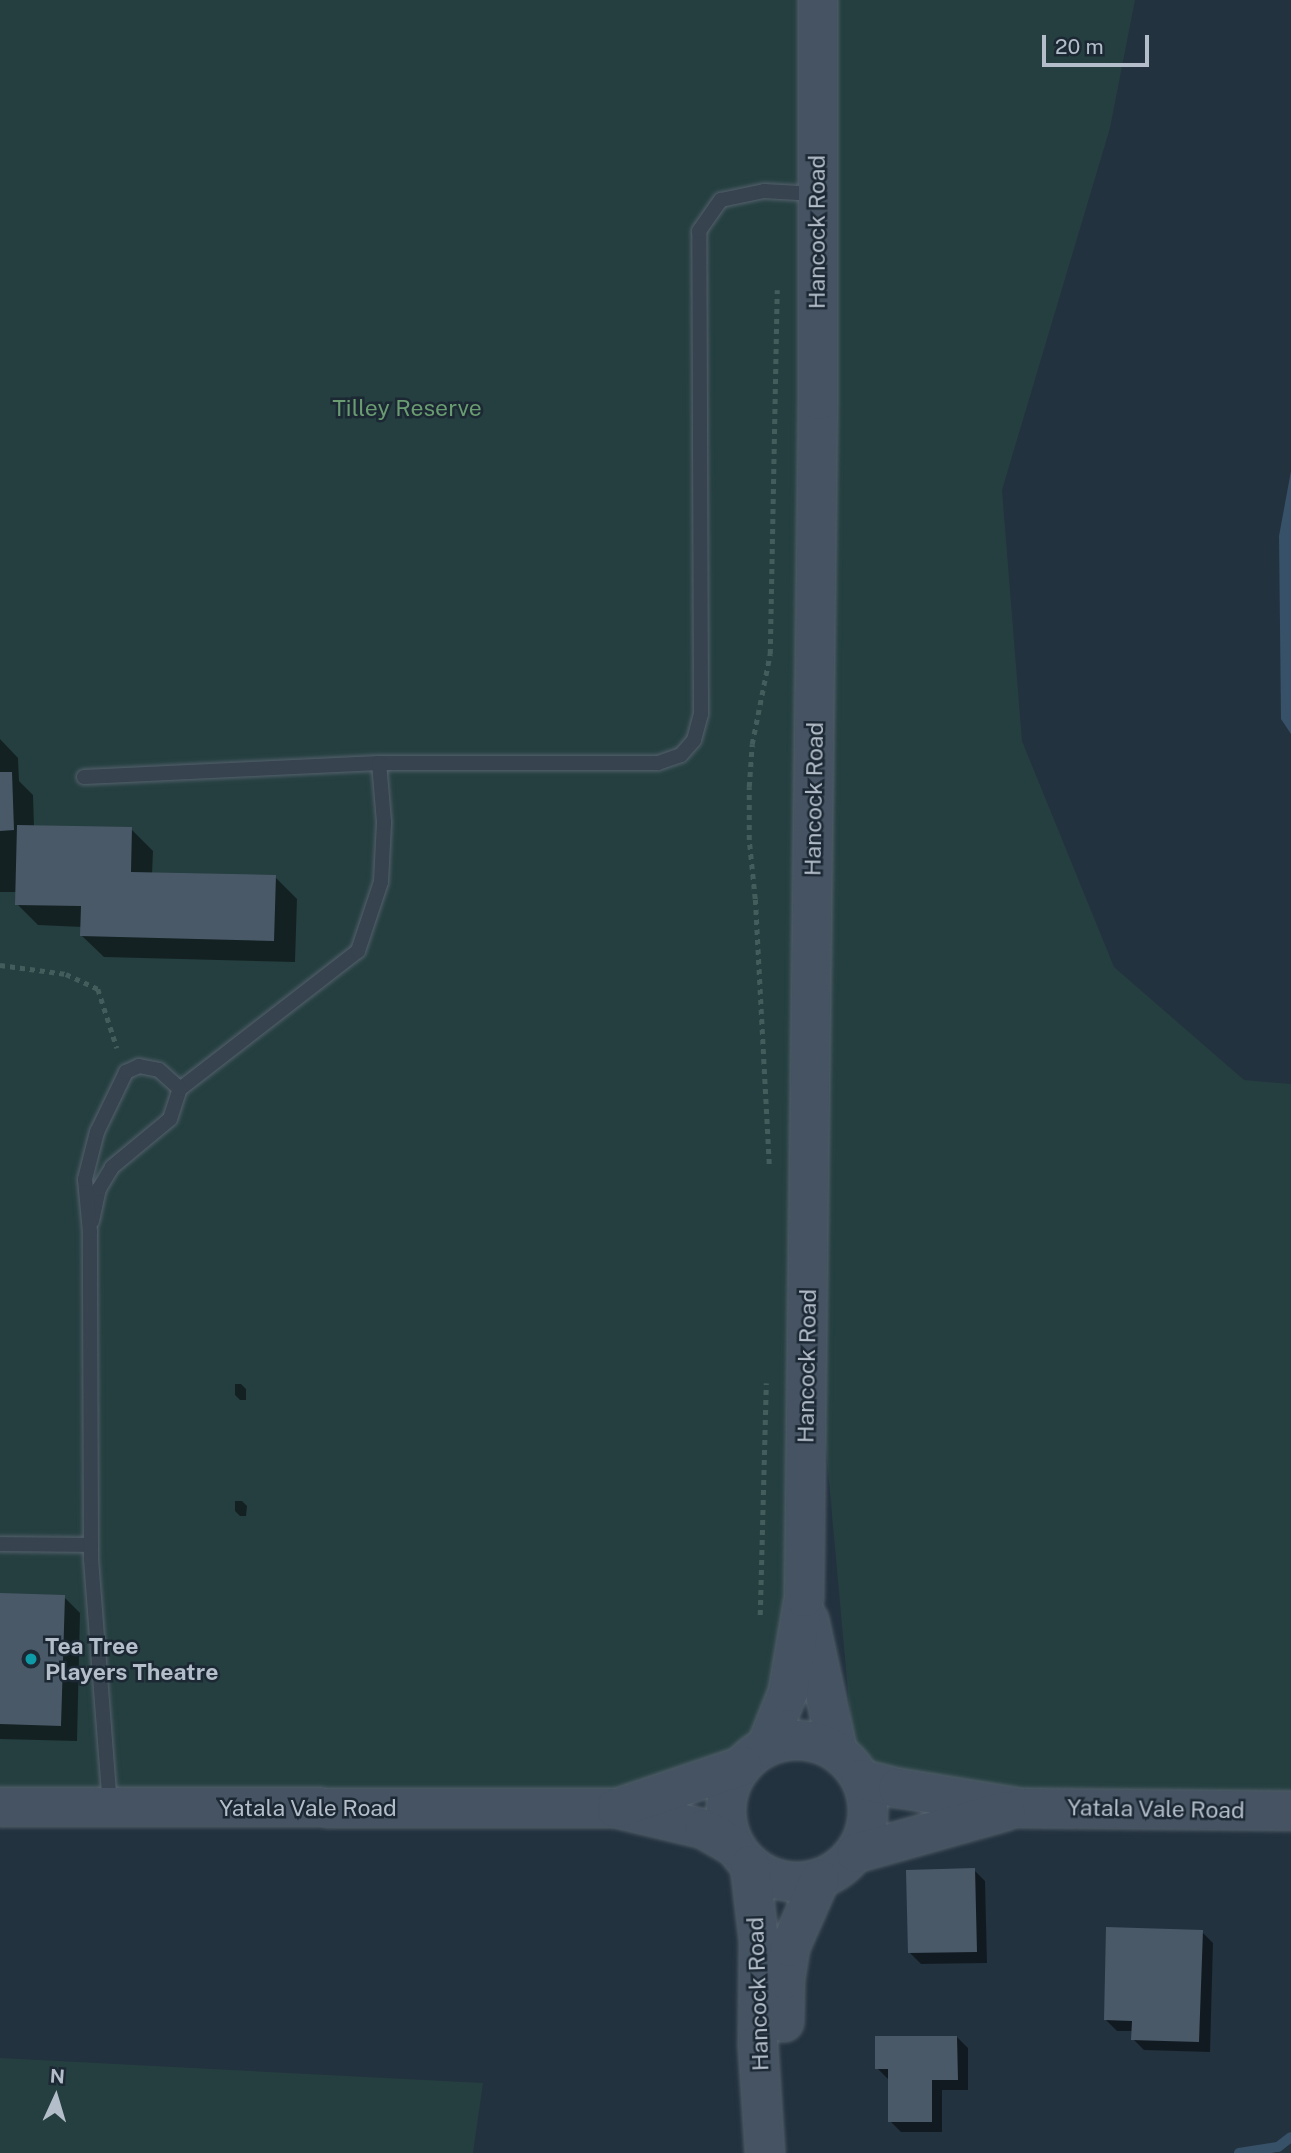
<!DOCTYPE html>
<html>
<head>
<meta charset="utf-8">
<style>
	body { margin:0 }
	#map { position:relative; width:1291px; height:2153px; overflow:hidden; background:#23323f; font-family:"Public Sans",sans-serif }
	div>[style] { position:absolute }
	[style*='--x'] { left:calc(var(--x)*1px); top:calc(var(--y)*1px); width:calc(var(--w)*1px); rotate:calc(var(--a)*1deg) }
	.green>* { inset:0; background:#253f40 }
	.water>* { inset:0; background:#375169 }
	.shadow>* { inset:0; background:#0007 }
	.stream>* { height:10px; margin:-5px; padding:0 5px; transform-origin:5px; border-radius:5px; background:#375169 }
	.building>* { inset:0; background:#495968 }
	.path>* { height:4.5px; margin-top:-2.25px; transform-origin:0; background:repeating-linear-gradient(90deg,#435c5c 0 5px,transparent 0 10px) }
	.roads { filter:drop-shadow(0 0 2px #55616d) drop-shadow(0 0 2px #55616d) }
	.lane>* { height:14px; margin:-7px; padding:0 7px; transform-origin:7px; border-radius:7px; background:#37434f }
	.secondary>* { height:38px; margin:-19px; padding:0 19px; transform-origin:19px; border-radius:19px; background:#455362 }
	.secondary>.ring { margin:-19px; padding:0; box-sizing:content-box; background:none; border:38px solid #455362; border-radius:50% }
	.dots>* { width:19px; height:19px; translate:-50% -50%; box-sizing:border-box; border:4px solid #1c2834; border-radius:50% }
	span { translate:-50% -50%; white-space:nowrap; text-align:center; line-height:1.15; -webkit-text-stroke:5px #1c2834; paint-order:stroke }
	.street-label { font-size:23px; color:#b3beca }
	.park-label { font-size:23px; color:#699c70 }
	.poi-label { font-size:23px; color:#b3beca; font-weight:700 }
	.left { translate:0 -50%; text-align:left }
	.north { position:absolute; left:21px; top:2062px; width:70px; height:70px; -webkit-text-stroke:5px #1c2834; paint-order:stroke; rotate:4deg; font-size:19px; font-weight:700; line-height:28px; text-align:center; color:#b3beca }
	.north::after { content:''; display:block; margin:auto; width:24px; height:32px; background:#b3beca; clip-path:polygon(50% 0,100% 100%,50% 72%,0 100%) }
	.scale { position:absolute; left:1042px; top:35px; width:107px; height:32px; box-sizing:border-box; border:4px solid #b3beca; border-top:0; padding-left:9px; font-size:21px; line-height:24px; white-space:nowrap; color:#b3beca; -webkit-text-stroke:5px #1c2834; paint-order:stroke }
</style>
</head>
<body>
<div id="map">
	<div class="green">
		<i style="clip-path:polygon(0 0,1135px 0,1110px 128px,1002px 490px,1022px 741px,1114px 967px,1244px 1080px,1291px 1084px,1291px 1818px,975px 1817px,855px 1769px,808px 1249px,804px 1597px,766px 1747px,675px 1789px,0 1808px)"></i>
		<i style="clip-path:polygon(0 2058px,483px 2083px,473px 2153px,0 2153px)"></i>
	</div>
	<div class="water">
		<i style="clip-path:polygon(1291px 471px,1291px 734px,1281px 719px,1279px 536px)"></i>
	</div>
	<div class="shadow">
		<i style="clip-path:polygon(0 739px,18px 758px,19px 781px,33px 795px,34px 827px,131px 829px,153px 851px,152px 875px,275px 877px,297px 899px,295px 962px,104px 957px,82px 936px,82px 927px,38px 925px,17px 904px,17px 892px,0 892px)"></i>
		<i style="clip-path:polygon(235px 1384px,241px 1384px,246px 1389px,246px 1400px,240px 1400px,235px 1395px)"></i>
		<i style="clip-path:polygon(235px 1501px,242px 1501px,247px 1506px,246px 1516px,240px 1516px,235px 1511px)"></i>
		<i style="clip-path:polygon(0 1595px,64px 1597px,80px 1613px,77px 1741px,0 1739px)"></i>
		<i style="clip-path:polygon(974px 1870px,985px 1881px,987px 1963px,921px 1964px,910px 1953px)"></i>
		<i style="clip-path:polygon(1202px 1932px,1213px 1943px,1210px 2052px,1144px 2050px,1133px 2039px,1133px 2031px,1117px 2031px,1106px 2020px)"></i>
		<i style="clip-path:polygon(957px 2037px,968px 2048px,968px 2090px,942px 2090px,942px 2132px,901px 2132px,890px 2121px,888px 2079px,877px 2068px)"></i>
	</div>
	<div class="stream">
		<i style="--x:1239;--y:2153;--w:39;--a:-9"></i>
		<i style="--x:1278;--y:2147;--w:16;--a:-38"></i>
	</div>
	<div class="building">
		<i style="clip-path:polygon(0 772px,12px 772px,14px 830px,0 831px)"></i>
		<i style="clip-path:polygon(17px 825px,132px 827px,131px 872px,276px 875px,274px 941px,80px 936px,81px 906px,15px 905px)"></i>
		<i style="clip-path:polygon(0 1593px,65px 1595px,61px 1726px,0 1724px)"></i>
		<i style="clip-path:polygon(975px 1868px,977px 1952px,908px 1953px,906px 1870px)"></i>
		<i style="clip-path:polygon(1106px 1927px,1203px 1930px,1199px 2042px,1131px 2040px,1132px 2021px,1104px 2020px)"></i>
		<i style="clip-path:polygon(875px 2036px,957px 2036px,958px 2080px,932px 2080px,932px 2122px,888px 2122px,888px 2069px,875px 2069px)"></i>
	</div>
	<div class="path">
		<i style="--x:0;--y:965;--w:67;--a:7.8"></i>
		<i style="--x:66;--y:974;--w:35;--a:25"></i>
		<i style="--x:98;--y:989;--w:62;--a:72.1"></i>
		<i style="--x:769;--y:1164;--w:265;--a:-93"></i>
		<i style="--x:755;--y:899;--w:59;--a:-95.8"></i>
		<i style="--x:749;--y:840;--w:53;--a:-90"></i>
		<i style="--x:749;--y:787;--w:43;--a:-86"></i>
		<i style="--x:752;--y:744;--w:92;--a:-78.7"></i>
		<i style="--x:770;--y:654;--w:364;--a:-88.9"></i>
		<i style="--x:760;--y:1615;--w:232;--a:-88.5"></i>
	</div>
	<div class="roads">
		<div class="lane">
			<i style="--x:84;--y:777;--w:295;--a:-2.7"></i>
			<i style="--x:379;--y:763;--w:279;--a:0"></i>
			<i style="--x:658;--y:763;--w:24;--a:-19"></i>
			<i style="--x:681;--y:755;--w:20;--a:-49"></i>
			<i style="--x:694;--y:740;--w:27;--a:-75"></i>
			<i style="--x:701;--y:714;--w:483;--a:-90.2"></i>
			<i style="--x:699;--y:231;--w:38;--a:-55"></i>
			<i style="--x:721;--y:200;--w:44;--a:-11.8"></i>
			<i style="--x:764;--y:191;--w:52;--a:3.3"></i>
			<i style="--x:92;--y:1221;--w:33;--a:-78"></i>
			<i style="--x:99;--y:1189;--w:26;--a:-59"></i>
			<i style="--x:112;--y:1167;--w:75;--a:-39.6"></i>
			<i style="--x:170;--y:1119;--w:32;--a:-72"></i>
			<i style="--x:180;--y:1089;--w:225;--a:-37.8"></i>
			<i style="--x:358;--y:951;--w:73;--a:-71.6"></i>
			<i style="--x:381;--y:882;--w:60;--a:-87.1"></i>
			<i style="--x:384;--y:822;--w:59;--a:-94.8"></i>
			<i style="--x:0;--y:1544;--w:91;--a:0.6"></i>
			<i style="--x:110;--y:1806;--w:248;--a:-94.4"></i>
			<i style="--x:91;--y:1559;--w:327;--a:-90.2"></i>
			<i style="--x:90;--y:1232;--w:53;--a:-95.4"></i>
			<i style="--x:85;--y:1179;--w:49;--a:-75.7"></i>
			<i style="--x:97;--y:1132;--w:67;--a:-64.2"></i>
			<i style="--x:126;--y:1072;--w:14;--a:-25"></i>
			<i style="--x:139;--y:1066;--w:20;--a:11"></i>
			<i style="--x:159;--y:1070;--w:28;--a:42"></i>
		</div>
		<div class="secondary">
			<i style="--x:809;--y:1620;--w:136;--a:77.7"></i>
			<i class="ring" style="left:726px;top:1740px;width:104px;height:104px"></i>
			<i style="--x:766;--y:1747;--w:59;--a:-68.2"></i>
			<i style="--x:788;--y:1692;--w:96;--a:-80.4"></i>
			<i style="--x:804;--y:1597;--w:1197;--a:-89.33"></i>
			<i style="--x:818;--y:400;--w:400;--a:-90"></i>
			<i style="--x:861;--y:1779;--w:38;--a:14"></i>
			<i style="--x:898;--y:1788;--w:124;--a:9.3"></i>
			<i style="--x:1020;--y:1808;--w:271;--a:0.6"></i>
			<i style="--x:0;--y:1807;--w:616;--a:0.09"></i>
			<i style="--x:616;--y:1808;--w:90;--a:13.4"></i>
			<i style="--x:704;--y:1829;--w:34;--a:30"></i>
			<i style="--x:618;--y:1808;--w:131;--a:-18.7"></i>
			<i style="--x:856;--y:1853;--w:155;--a:-15.7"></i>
			<i style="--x:750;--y:1865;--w:76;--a:83.2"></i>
			<i style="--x:759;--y:1940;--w:105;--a:90.5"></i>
			<i style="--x:758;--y:2045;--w:108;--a:86.3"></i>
			<i style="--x:784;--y:2022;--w:43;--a:-88.7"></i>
			<i style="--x:785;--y:1979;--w:32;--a:-81"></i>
			<i style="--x:790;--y:1947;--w:74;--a:-66.2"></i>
		</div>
	</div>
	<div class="dots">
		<i style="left:31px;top:1659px;background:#0f9aa8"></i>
	</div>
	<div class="street-label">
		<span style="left:817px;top:232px;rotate:-90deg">Hancock Road</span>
		<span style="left:814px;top:799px;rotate:-89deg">Hancock Road</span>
		<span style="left:807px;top:1366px;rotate:-89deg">Hancock Road</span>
		<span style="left:308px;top:1808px">Yatala Vale Road</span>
		<span style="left:1156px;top:1809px;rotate:1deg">Yatala Vale Road</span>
		<span style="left:758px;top:1994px;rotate:-92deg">Hancock Road</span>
	</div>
	<div class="park-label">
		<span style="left:407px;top:408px">Tilley Reserve</span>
	</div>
	<div class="poi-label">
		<span class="left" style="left:45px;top:1659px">Tea Tree<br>Players Theatre</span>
	</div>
	<div class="north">N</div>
	<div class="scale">20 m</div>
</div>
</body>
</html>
